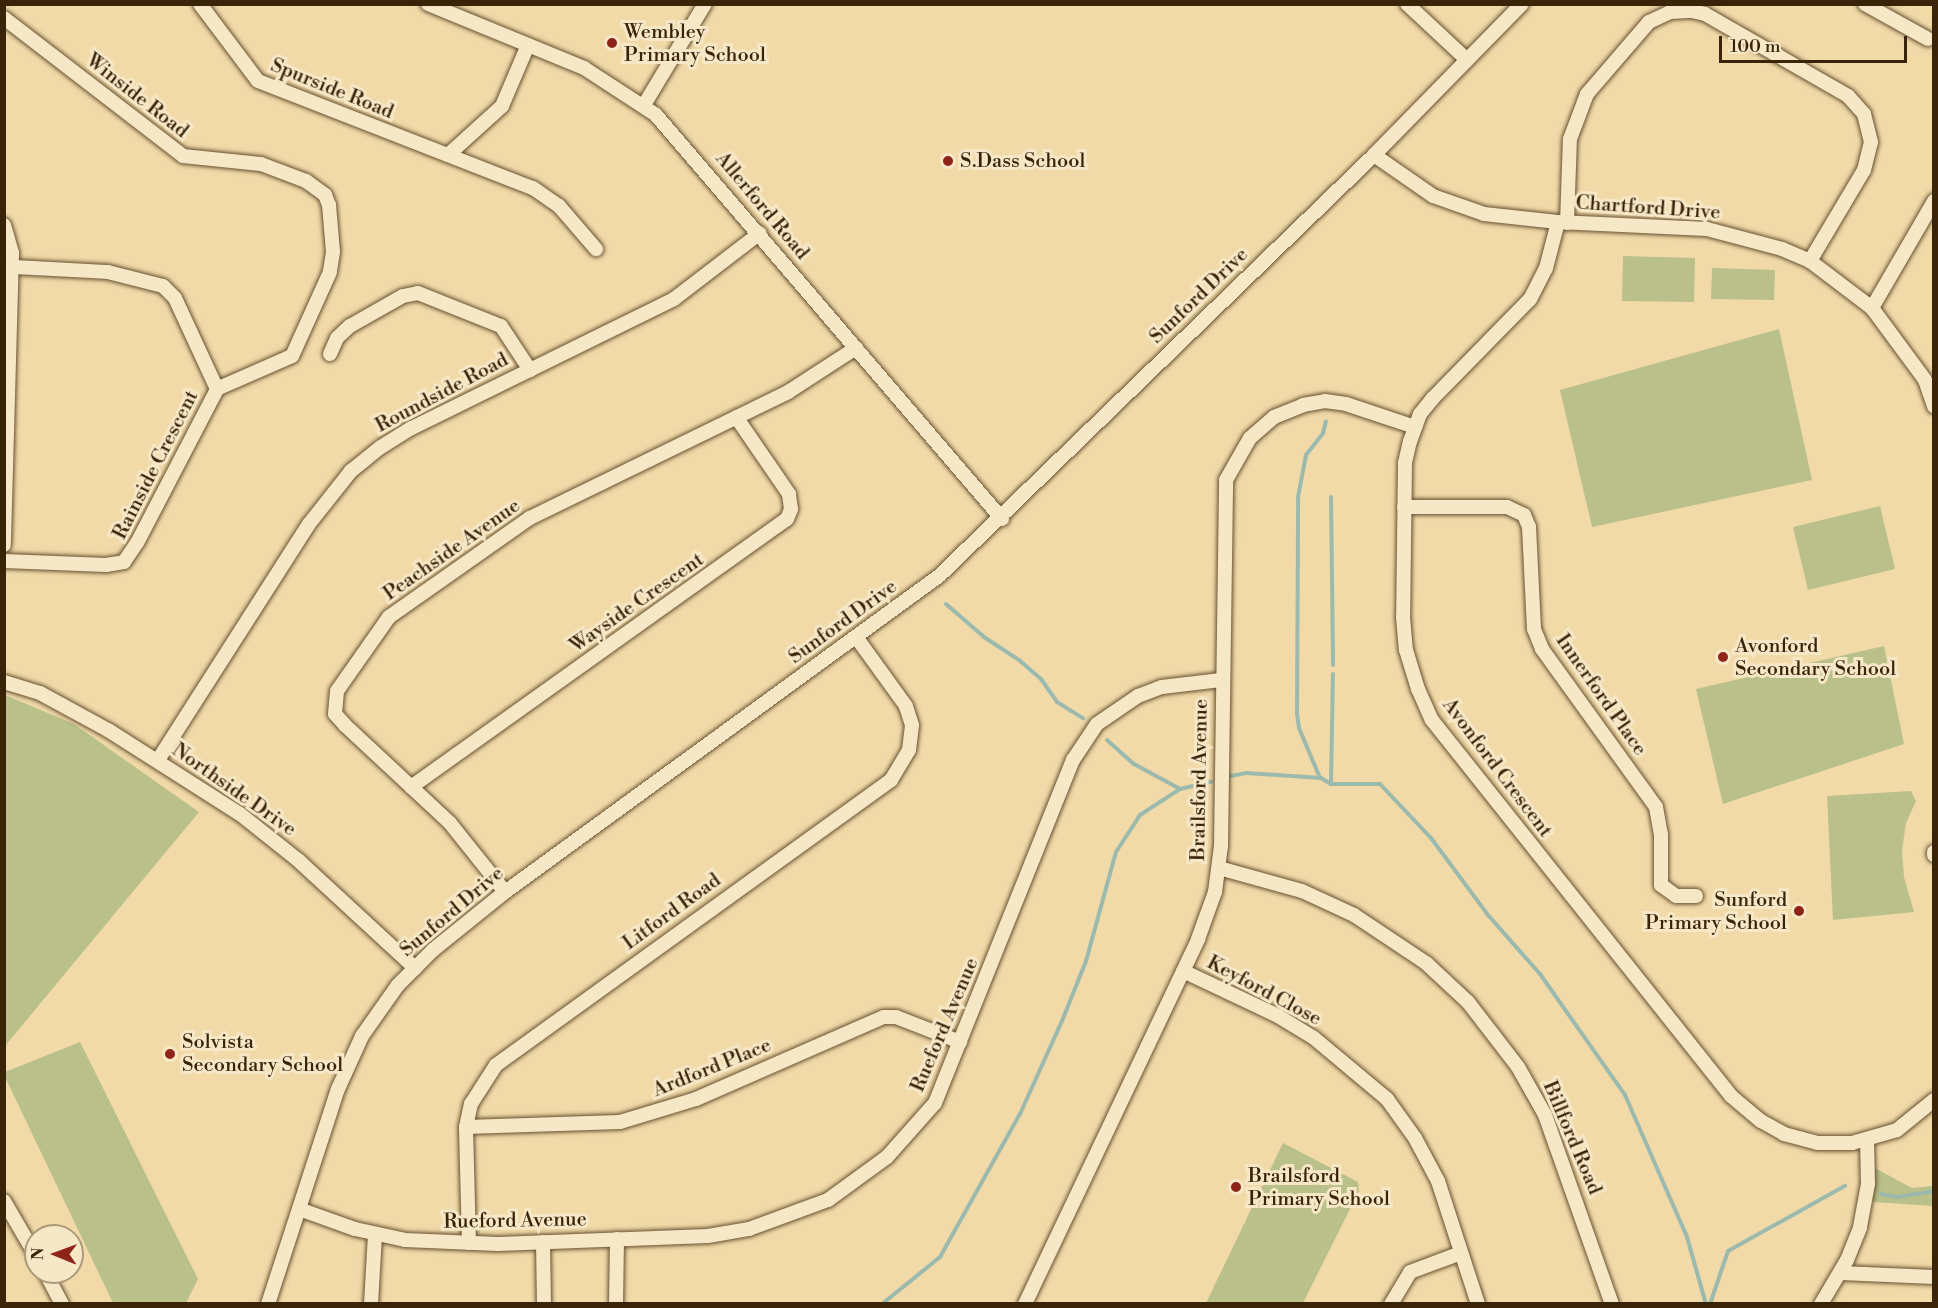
<!DOCTYPE html>
<html>
<head>
<meta charset="utf-8">
<style>
	body { margin:0 }
	#map { position:relative; width:1938px; height:1308px; overflow:hidden; background:#f1daa8; font-family:"Libre Bodoni",serif }
	div>[style] { position:absolute }
	[style*='--x'] { left:calc(var(--x)*1px); top:calc(var(--y)*1px); width:calc(var(--w)*1px); rotate:calc(var(--a)*1deg) }
	.green>* { inset:0; background:#b9c089 }
	.stream>* { height:4px; margin:-2px; padding:0 2px; transform-origin:2px; border-radius:2px; background:#9bbaad }
	.roads { filter:drop-shadow(0 0 2px #675131) drop-shadow(0 0 2px #675131) }
	.minor>* { height:14px; margin:-7px; padding:0 7px; transform-origin:7px; border-radius:7px; background:#f6e7c6 }
	.dots>* { width:16px; height:16px; translate:-50% -50%; box-sizing:border-box; border:3px solid #f6e7c6; border-radius:50% }
	span { translate:-50% -50%; white-space:nowrap; text-align:center; line-height:1.15; -webkit-text-stroke:6px #f6e7c6; paint-order:stroke }
	.poi-label { font-size:20px; color:#392309 }
	.left { translate:0 -50%; text-align:left }
	.right { translate:-100% -50%; text-align:right }
	.street-label { font-size:20px; color:#392309 }
	.frame { position:absolute; inset:0; border:6px solid #392309; pointer-events:none }
	.north { position:absolute; left:24px; top:1224px; width:60px; height:60px; box-sizing:border-box; background:#f6e7c6; border:2px solid #aa997a; border-radius:50%; rotate:271deg; font-size:16px; font-weight:700; line-height:24px; text-align:center; color:#392309 }
	.north::after { content:''; display:block; margin:auto; width:21px; height:27px; background:#8f2418; clip-path:polygon(50% 0,100% 100%,50% 72%,0 100%) }
	.scale { position:absolute; left:1719px; top:36px; width:188px; height:27px; box-sizing:border-box; border:3px solid #392309; border-top:0; padding-left:8px; font-size:18px; line-height:21px; white-space:nowrap; color:#392309; -webkit-text-stroke:4px #f6e7c6; paint-order:stroke }
</style>
</head>
<body>
<div id="map">
	<div class="green">
		<i style="clip-path:polygon(1623px 256px,1695px 258px,1694px 302px,1622px 301px)"></i>
		<i style="clip-path:polygon(1712px 268px,1775px 270px,1774px 300px,1711px 299px)"></i>
		<i style="clip-path:polygon(1779px 329px,1812px 480px,1592px 527px,1560px 390px)"></i>
		<i style="clip-path:polygon(1880px 506px,1895px 569px,1808px 590px,1793px 527px)"></i>
		<i style="clip-path:polygon(1884px 646px,1904px 744px,1723px 804px,1696px 689px)"></i>
		<i style="clip-path:polygon(5px 695px,74px 724px,199px 812px,5px 1046px)"></i>
		<i style="clip-path:polygon(1911px 791px,1916px 801px,1906px 823px,1902px 850px,1904px 877px,1914px 912px,1833px 920px,1827px 796px)"></i>
		<i style="clip-path:polygon(80px 1042px,198px 1279px,186px 1303px,113px 1303px,5px 1077px,5px 1072px)"></i>
		<i style="clip-path:polygon(1283px 1143px,1358px 1182px,1359px 1191px,1303px 1303px,1206px 1303px)"></i>
		<i style="clip-path:polygon(1875px 1168px,1912px 1188px,1933px 1186px,1933px 1206px,1873px 1202px)"></i>
	</div>
	<div class="stream">
		<i style="--x:1331;--y:497;--w:168;--a:89.3"></i>
		<i style="--x:946;--y:604;--w:50;--a:41"></i>
		<i style="--x:984;--y:637;--w:42;--a:33.3"></i>
		<i style="--x:1019;--y:660;--w:29;--a:41"></i>
		<i style="--x:1041;--y:679;--w:28;--a:55"></i>
		<i style="--x:1057;--y:702;--w:31;--a:32"></i>
		<i style="--x:1107;--y:740;--w:36;--a:42"></i>
		<i style="--x:1134;--y:764;--w:52;--a:28.5"></i>
		<i style="--x:1180;--y:789;--w:32;--a:-13"></i>
		<i style="--x:1231;--y:776;--w:15;--a:-11"></i>
		<i style="--x:1246;--y:773;--w:75;--a:3.8"></i>
		<i style="--x:1321;--y:778;--w:12;--a:31"></i>
		<i style="--x:1331;--y:784;--w:49;--a:0"></i>
		<i style="--x:1380;--y:784;--w:74;--a:46.6"></i>
		<i style="--x:1431;--y:838;--w:96;--a:53.5"></i>
		<i style="--x:1488;--y:915;--w:79;--a:48.6"></i>
		<i style="--x:1540;--y:974;--w:148;--a:54.9"></i>
		<i style="--x:1625;--y:1095;--w:155;--a:66.4"></i>
		<i style="--x:1687;--y:1237;--w:70;--a:74.2"></i>
		<i style="--x:1320;--y:778;--w:54;--a:-112.8"></i>
		<i style="--x:1299;--y:728;--w:14;--a:-98"></i>
		<i style="--x:1297;--y:714;--w:217;--a:-89.7"></i>
		<i style="--x:1298;--y:497;--w:43;--a:-79.2"></i>
		<i style="--x:1306;--y:455;--w:28;--a:-52"></i>
		<i style="--x:1323;--y:433;--w:12;--a:-76"></i>
		<i style="--x:1331;--y:784;--w:110;--a:-89"></i>
		<i style="--x:1881;--y:1194;--w:16;--a:11"></i>
		<i style="--x:1897;--y:1197;--w:37;--a:-9"></i>
		<i style="--x:882;--y:1304;--w:75;--a:-39"></i>
		<i style="--x:940;--y:1257;--w:164;--a:-60.8"></i>
		<i style="--x:1020;--y:1114;--w:102;--a:-65.7"></i>
		<i style="--x:1062;--y:1021;--w:65;--a:-68.2"></i>
		<i style="--x:1086;--y:961;--w:113;--a:-74.6"></i>
		<i style="--x:1116;--y:852;--w:44;--a:-57"></i>
		<i style="--x:1140;--y:815;--w:48;--a:-33"></i>
		<i style="--x:1710;--y:1304;--w:56;--a:-71.2"></i>
		<i style="--x:1728;--y:1251;--w:134;--a:-29.1"></i>
	</div>
	<div class="roads">
		<div class="minor">
			<i style="--x:200;--y:4;--w:96;--a:53"></i>
			<i style="--x:258;--y:81;--w:295;--a:21.3"></i>
			<i style="--x:533;--y:188;--w:32;--a:35"></i>
			<i style="--x:559;--y:206;--w:57;--a:49.3"></i>
			<i style="--x:428;--y:4;--w:169;--a:22.3"></i>
			<i style="--x:584;--y:68;--w:86;--a:33.1"></i>
			<i style="--x:656;--y:115;--w:532;--a:49.42"></i>
			<i style="--x:1407;--y:4;--w:82;--a:43"></i>
			<i style="--x:1865;--y:4;--w:72;--a:29.1"></i>
			<i style="--x:4;--y:18;--w:226;--a:37.6"></i>
			<i style="--x:183;--y:156;--w:78;--a:5.9"></i>
			<i style="--x:261;--y:164;--w:48;--a:20.7"></i>
			<i style="--x:306;--y:181;--w:24;--a:36"></i>
			<i style="--x:325;--y:195;--w:11;--a:68"></i>
			<i style="--x:329;--y:205;--w:47;--a:85.1"></i>
			<i style="--x:333;--y:252;--w:20;--a:99"></i>
			<i style="--x:330;--y:272;--w:92;--a:114.3"></i>
			<i style="--x:292;--y:356;--w:82;--a:156.3"></i>
			<i style="--x:644;--y:105;--w:118;--a:-58.9"></i>
			<i style="--x:448;--y:155;--w:73;--a:-42.2"></i>
			<i style="--x:502;--y:106;--w:66;--a:-66.9"></i>
			<i style="--x:1374;--y:155;--w:72;--a:34.8"></i>
			<i style="--x:1433;--y:196;--w:54;--a:19.4"></i>
			<i style="--x:1484;--y:214;--w:74;--a:6.2"></i>
			<i style="--x:1558;--y:222;--w:149;--a:2.7"></i>
			<i style="--x:1707;--y:229;--w:78;--a:14.9"></i>
			<i style="--x:1782;--y:249;--w:30;--a:23"></i>
			<i style="--x:1810;--y:261;--w:78;--a:37.2"></i>
			<i style="--x:1872;--y:308;--w:89;--a:53.6"></i>
			<i style="--x:1925;--y:380;--w:28;--a:71"></i>
			<i style="--x:1558;--y:222;--w:48;--a:104.6"></i>
			<i style="--x:1546;--y:268;--w:35;--a:117"></i>
			<i style="--x:1530;--y:299;--w:139;--a:134.4"></i>
			<i style="--x:1433;--y:398;--w:21;--a:129"></i>
			<i style="--x:1420;--y:414;--w:29;--a:110"></i>
			<i style="--x:1410;--y:441;--w:23;--a:103"></i>
			<i style="--x:1405;--y:463;--w:154;--a:90.7"></i>
			<i style="--x:1403;--y:617;--w:33;--a:85"></i>
			<i style="--x:1406;--y:650;--w:41;--a:72.9"></i>
			<i style="--x:1418;--y:689;--w:34;--a:66"></i>
			<i style="--x:1432;--y:720;--w:480;--a:51.5"></i>
			<i style="--x:1731;--y:1096;--w:39;--a:40"></i>
			<i style="--x:1761;--y:1121;--w:26;--a:29"></i>
			<i style="--x:1784;--y:1134;--w:35;--a:15"></i>
			<i style="--x:1818;--y:1143;--w:34;--a:0"></i>
			<i style="--x:1852;--y:1143;--w:47;--a:-16.1"></i>
			<i style="--x:1897;--y:1130;--w:48;--a:-39"></i>
			<i style="--x:1567;--y:223;--w:84;--a:-88"></i>
			<i style="--x:1570;--y:139;--w:48;--a:-69.3"></i>
			<i style="--x:1587;--y:94;--w:95;--a:-49.3"></i>
			<i style="--x:1649;--y:22;--w:23;--a:-25"></i>
			<i style="--x:1670;--y:12;--w:22;--a:-3"></i>
			<i style="--x:1692;--y:11;--w:13;--a:13"></i>
			<i style="--x:1705;--y:14;--w:165;--a:29.8"></i>
			<i style="--x:1848;--y:96;--w:24;--a:48"></i>
			<i style="--x:1864;--y:114;--w:29;--a:76"></i>
			<i style="--x:1871;--y:142;--w:29;--a:104"></i>
			<i style="--x:1864;--y:170;--w:106;--a:120.7"></i>
			<i style="--x:4;--y:225;--w:29;--a:74"></i>
			<i style="--x:12;--y:253;--w:292;--a:91.6"></i>
			<i style="--x:1872;--y:308;--w:124;--a:-59.9"></i>
			<i style="--x:330;--y:354;--w:17;--a:-66"></i>
			<i style="--x:337;--y:338;--w:18;--a:-43"></i>
			<i style="--x:350;--y:326;--w:61;--a:-29.5"></i>
			<i style="--x:403;--y:296;--w:15;--a:-11"></i>
			<i style="--x:418;--y:293;--w:89;--a:21.7"></i>
			<i style="--x:501;--y:326;--w:53;--a:56.6"></i>
			<i style="--x:1404;--y:507;--w:103;--a:0"></i>
			<i style="--x:1507;--y:507;--w:19;--a:25"></i>
			<i style="--x:1524;--y:515;--w:13;--a:67"></i>
			<i style="--x:1529;--y:527;--w:102;--a:87.2"></i>
			<i style="--x:1534;--y:629;--w:22;--a:68"></i>
			<i style="--x:1542;--y:649;--w:195;--a:54.2"></i>
			<i style="--x:1656;--y:807;--w:27;--a:80"></i>
			<i style="--x:1661;--y:834;--w:51;--a:90"></i>
			<i style="--x:1661;--y:885;--w:19;--a:36"></i>
			<i style="--x:1676;--y:896;--w:20;--a:0"></i>
			<i style="--x:4;--y:561;--w:102;--a:2.2"></i>
			<i style="--x:106;--y:565;--w:18;--a:-9"></i>
			<i style="--x:124;--y:562;--w:23;--a:-56"></i>
			<i style="--x:137;--y:543;--w:174;--a:-62.5"></i>
			<i style="--x:217;--y:389;--w:100;--a:-114.8"></i>
			<i style="--x:175;--y:298;--w:17;--a:-135"></i>
			<i style="--x:163;--y:286;--w:57;--a:-165.7"></i>
			<i style="--x:108;--y:272;--w:96;--a:-177"></i>
			<i style="--x:4;--y:682;--w:38;--a:17"></i>
			<i style="--x:40;--y:693;--w:77;--a:28.6"></i>
			<i style="--x:108;--y:730;--w:156;--a:32.5"></i>
			<i style="--x:240;--y:814;--w:75;--a:38.5"></i>
			<i style="--x:299;--y:861;--w:158;--a:42.7"></i>
			<i style="--x:158;--y:760;--w:280;--a:-57.4"></i>
			<i style="--x:309;--y:524;--w:68;--a:-51.6"></i>
			<i style="--x:351;--y:471;--w:38;--a:-39"></i>
			<i style="--x:381;--y:447;--w:36;--a:-32"></i>
			<i style="--x:412;--y:428;--w:292;--a:-26.2"></i>
			<i style="--x:674;--y:299;--w:108;--a:-37.5"></i>
			<i style="--x:411;--y:787;--w:462;--a:-35.5"></i>
			<i style="--x:787;--y:519;--w:11;--a:-68"></i>
			<i style="--x:791;--y:509;--w:15;--a:-98"></i>
			<i style="--x:789;--y:494;--w:93;--a:-124.5"></i>
			<i style="--x:1934;--y:852;--w:3;--a:90"></i>
			<i style="--x:1219;--y:868;--w:86;--a:15.5"></i>
			<i style="--x:1302;--y:891;--w:57;--a:24.8"></i>
			<i style="--x:1354;--y:915;--w:87;--a:33.7"></i>
			<i style="--x:1426;--y:963;--w:57;--a:42.9"></i>
			<i style="--x:1468;--y:1002;--w:82;--a:52.4"></i>
			<i style="--x:1518;--y:1067;--w:55;--a:60.6"></i>
			<i style="--x:1545;--y:1115;--w:201;--a:70.5"></i>
			<i style="--x:505;--y:892;--w:88;--a:-128.6"></i>
			<i style="--x:450;--y:823;--w:144;--a:-137"></i>
			<i style="--x:345;--y:725;--w:15;--a:-132"></i>
			<i style="--x:335;--y:714;--w:23;--a:-85"></i>
			<i style="--x:337;--y:691;--w:90;--a:-54.9"></i>
			<i style="--x:389;--y:617;--w:172;--a:-35.1"></i>
			<i style="--x:530;--y:518;--w:287;--a:-26"></i>
			<i style="--x:788;--y:392;--w:81;--a:-32.9"></i>
			<i style="--x:1183;--y:971;--w:105;--a:25.3"></i>
			<i style="--x:1278;--y:1016;--w:42;--a:31.4"></i>
			<i style="--x:1314;--y:1038;--w:95;--a:39.9"></i>
			<i style="--x:1387;--y:1099;--w:48;--a:54.3"></i>
			<i style="--x:1415;--y:1138;--w:49;--a:61.9"></i>
			<i style="--x:1438;--y:1181;--w:129;--a:72"></i>
			<i style="--x:466;--y:1127;--w:154;--a:-1.9"></i>
			<i style="--x:620;--y:1122;--w:79;--a:-16.8"></i>
			<i style="--x:696;--y:1099;--w:205;--a:-23.6"></i>
			<i style="--x:884;--y:1017;--w:12;--a:0"></i>
			<i style="--x:896;--y:1017;--w:69;--a:21.3"></i>
			<i style="--x:4;--y:1201;--w:64;--a:59.8"></i>
			<i style="--x:299;--y:1209;--w:59;--a:19.7"></i>
			<i style="--x:355;--y:1229;--w:51;--a:12.4"></i>
			<i style="--x:405;--y:1240;--w:93;--a:2.5"></i>
			<i style="--x:498;--y:1244;--w:210;--a:-2.2"></i>
			<i style="--x:708;--y:1236;--w:42;--a:-9.7"></i>
			<i style="--x:749;--y:1229;--w:84;--a:-20.2"></i>
			<i style="--x:828;--y:1200;--w:73;--a:-36.1"></i>
			<i style="--x:887;--y:1157;--w:72;--a:-48.4"></i>
			<i style="--x:935;--y:1103;--w:370;--a:-68.1"></i>
			<i style="--x:1073;--y:760;--w:43;--a:-56.3"></i>
			<i style="--x:1097;--y:724;--w:50;--a:-34.3"></i>
			<i style="--x:1138;--y:696;--w:26;--a:-21"></i>
			<i style="--x:1162;--y:687;--w:59;--a:-6.8"></i>
			<i style="--x:543;--y:1242;--w:62;--a:89.1"></i>
			<i style="--x:469;--y:1243;--w:116;--a:-91.5"></i>
			<i style="--x:466;--y:1127;--w:24;--a:-78"></i>
			<i style="--x:471;--y:1104;--w:46;--a:-57.3"></i>
			<i style="--x:496;--y:1065;--w:487;--a:-35.8"></i>
			<i style="--x:891;--y:780;--w:35;--a:-59"></i>
			<i style="--x:909;--y:750;--w:25;--a:-83"></i>
			<i style="--x:912;--y:725;--w:20;--a:-108"></i>
			<i style="--x:906;--y:706;--w:85;--a:-125.9"></i>
			<i style="--x:45;--y:1272;--w:36;--a:62"></i>
			<i style="--x:1841;--y:1273;--w:93;--a:2.5"></i>
			<i style="--x:268;--y:1304;--w:226;--a:-72"></i>
			<i style="--x:338;--y:1089;--w:58;--a:-65.6"></i>
			<i style="--x:362;--y:1036;--w:62;--a:-54.8"></i>
			<i style="--x:398;--y:985;--w:49;--a:-45"></i>
			<i style="--x:433;--y:950;--w:92;--a:-38.9"></i>
			<i style="--x:505;--y:892;--w:537;--a:-36.06"></i>
			<i style="--x:939;--y:576;--w:605;--a:-44.06"></i>
			<i style="--x:1374;--y:155;--w:211;--a:-45.6"></i>
			<i style="--x:371;--y:1304;--w:69;--a:-86.7"></i>
			<i style="--x:616;--y:1304;--w:65;--a:-89.1"></i>
			<i style="--x:1025;--y:1304;--w:404;--a:-64.6"></i>
			<i style="--x:1198;--y:939;--w:50;--a:-70.1"></i>
			<i style="--x:1215;--y:892;--w:46;--a:-82.6"></i>
			<i style="--x:1221;--y:846;--w:366;--a:-89.2"></i>
			<i style="--x:1226;--y:480;--w:48;--a:-60.3"></i>
			<i style="--x:1250;--y:438;--w:32;--a:-41"></i>
			<i style="--x:1274;--y:417;--w:31;--a:-22"></i>
			<i style="--x:1303;--y:405;--w:22;--a:-10"></i>
			<i style="--x:1325;--y:401;--w:21;--a:8"></i>
			<i style="--x:1346;--y:404;--w:73;--a:18.4"></i>
			<i style="--x:1391;--y:1304;--w:37;--a:-59"></i>
			<i style="--x:1410;--y:1272;--w:54;--a:-20.4"></i>
			<i style="--x:1821;--y:1304;--w:51;--a:-59.4"></i>
			<i style="--x:1847;--y:1260;--w:35;--a:-68"></i>
			<i style="--x:1860;--y:1227;--w:44;--a:-79.5"></i>
			<i style="--x:1868;--y:1184;--w:43;--a:-91.3"></i>
		</div>
	</div>
	<div class="dots">
		<i style="left:612px;top:43px;background:#8f2418"></i>
		<i style="left:948px;top:161px;background:#8f2418"></i>
		<i style="left:1723px;top:657px;background:#8f2418"></i>
		<i style="left:1799px;top:911px;background:#8f2418"></i>
		<i style="left:170px;top:1054px;background:#8f2418"></i>
		<i style="left:1236px;top:1187px;background:#8f2418"></i>
	</div>
	<div class="poi-label">
		<span class="left" style="left:624px;top:44px">Wembley<br>Primary School</span>
		<span class="left" style="left:960px;top:161px">S.Dass School</span>
		<span class="left" style="left:1735px;top:658px">Avonford<br>Secondary School</span>
		<span class="right" style="left:1787px;top:912px">Sunford<br>Primary School</span>
		<span class="left" style="left:182px;top:1054px">Solvista<br>Secondary School</span>
		<span class="left" style="left:1248px;top:1188px">Brailsford<br>Primary School</span>
	</div>
	<div class="street-label">
		<span style="left:332px;top:89px;rotate:22deg">Spurside Road</span>
		<span style="left:137px;top:96px;rotate:38deg">Winside Road</span>
		<span style="left:762px;top:206px;rotate:50deg">Allerford Road</span>
		<span style="left:1648px;top:208px;rotate:4deg">Chartford Drive</span>
		<span style="left:1199px;top:296px;rotate:-44deg">Sunford Drive</span>
		<span style="left:442px;top:393px;rotate:-28deg">Roundside Road</span>
		<span style="left:156px;top:465px;rotate:-63deg">Rainside Crescent</span>
		<span style="left:452px;top:550px;rotate:-35deg">Peachside Avenue</span>
		<span style="left:637px;top:603px;rotate:-35deg">Wayside Crescent</span>
		<span style="left:843px;top:622px;rotate:-36deg">Sunford Drive</span>
		<span style="left:1601px;top:695px;rotate:55deg">Innerford Place</span>
		<span style="left:1497px;top:768px;rotate:53deg">Avonford Crescent</span>
		<span style="left:1200px;top:780px;rotate:-89deg">Brailsford Avenue</span>
		<span style="left:234px;top:790px;rotate:35deg">Northside Drive</span>
		<span style="left:452px;top:912px;rotate:-40deg">Sunford Drive</span>
		<span style="left:672px;top:912px;rotate:-36deg">Litford Road</span>
		<span style="left:1264px;top:991px;rotate:28deg">Keyford Close</span>
		<span style="left:945px;top:1025px;rotate:-67deg">Rueford Avenue</span>
		<span style="left:712px;top:1068px;rotate:-22deg">Ardford Place</span>
		<span style="left:1572px;top:1138px;rotate:67deg">Billford Road</span>
		<span style="left:515px;top:1221px;rotate:-1deg">Rueford Avenue</span>
	</div>
	<div class="frame"></div>
	<div class="north">N</div>
	<div class="scale">100 m</div>
</div>
</body>
</html>
